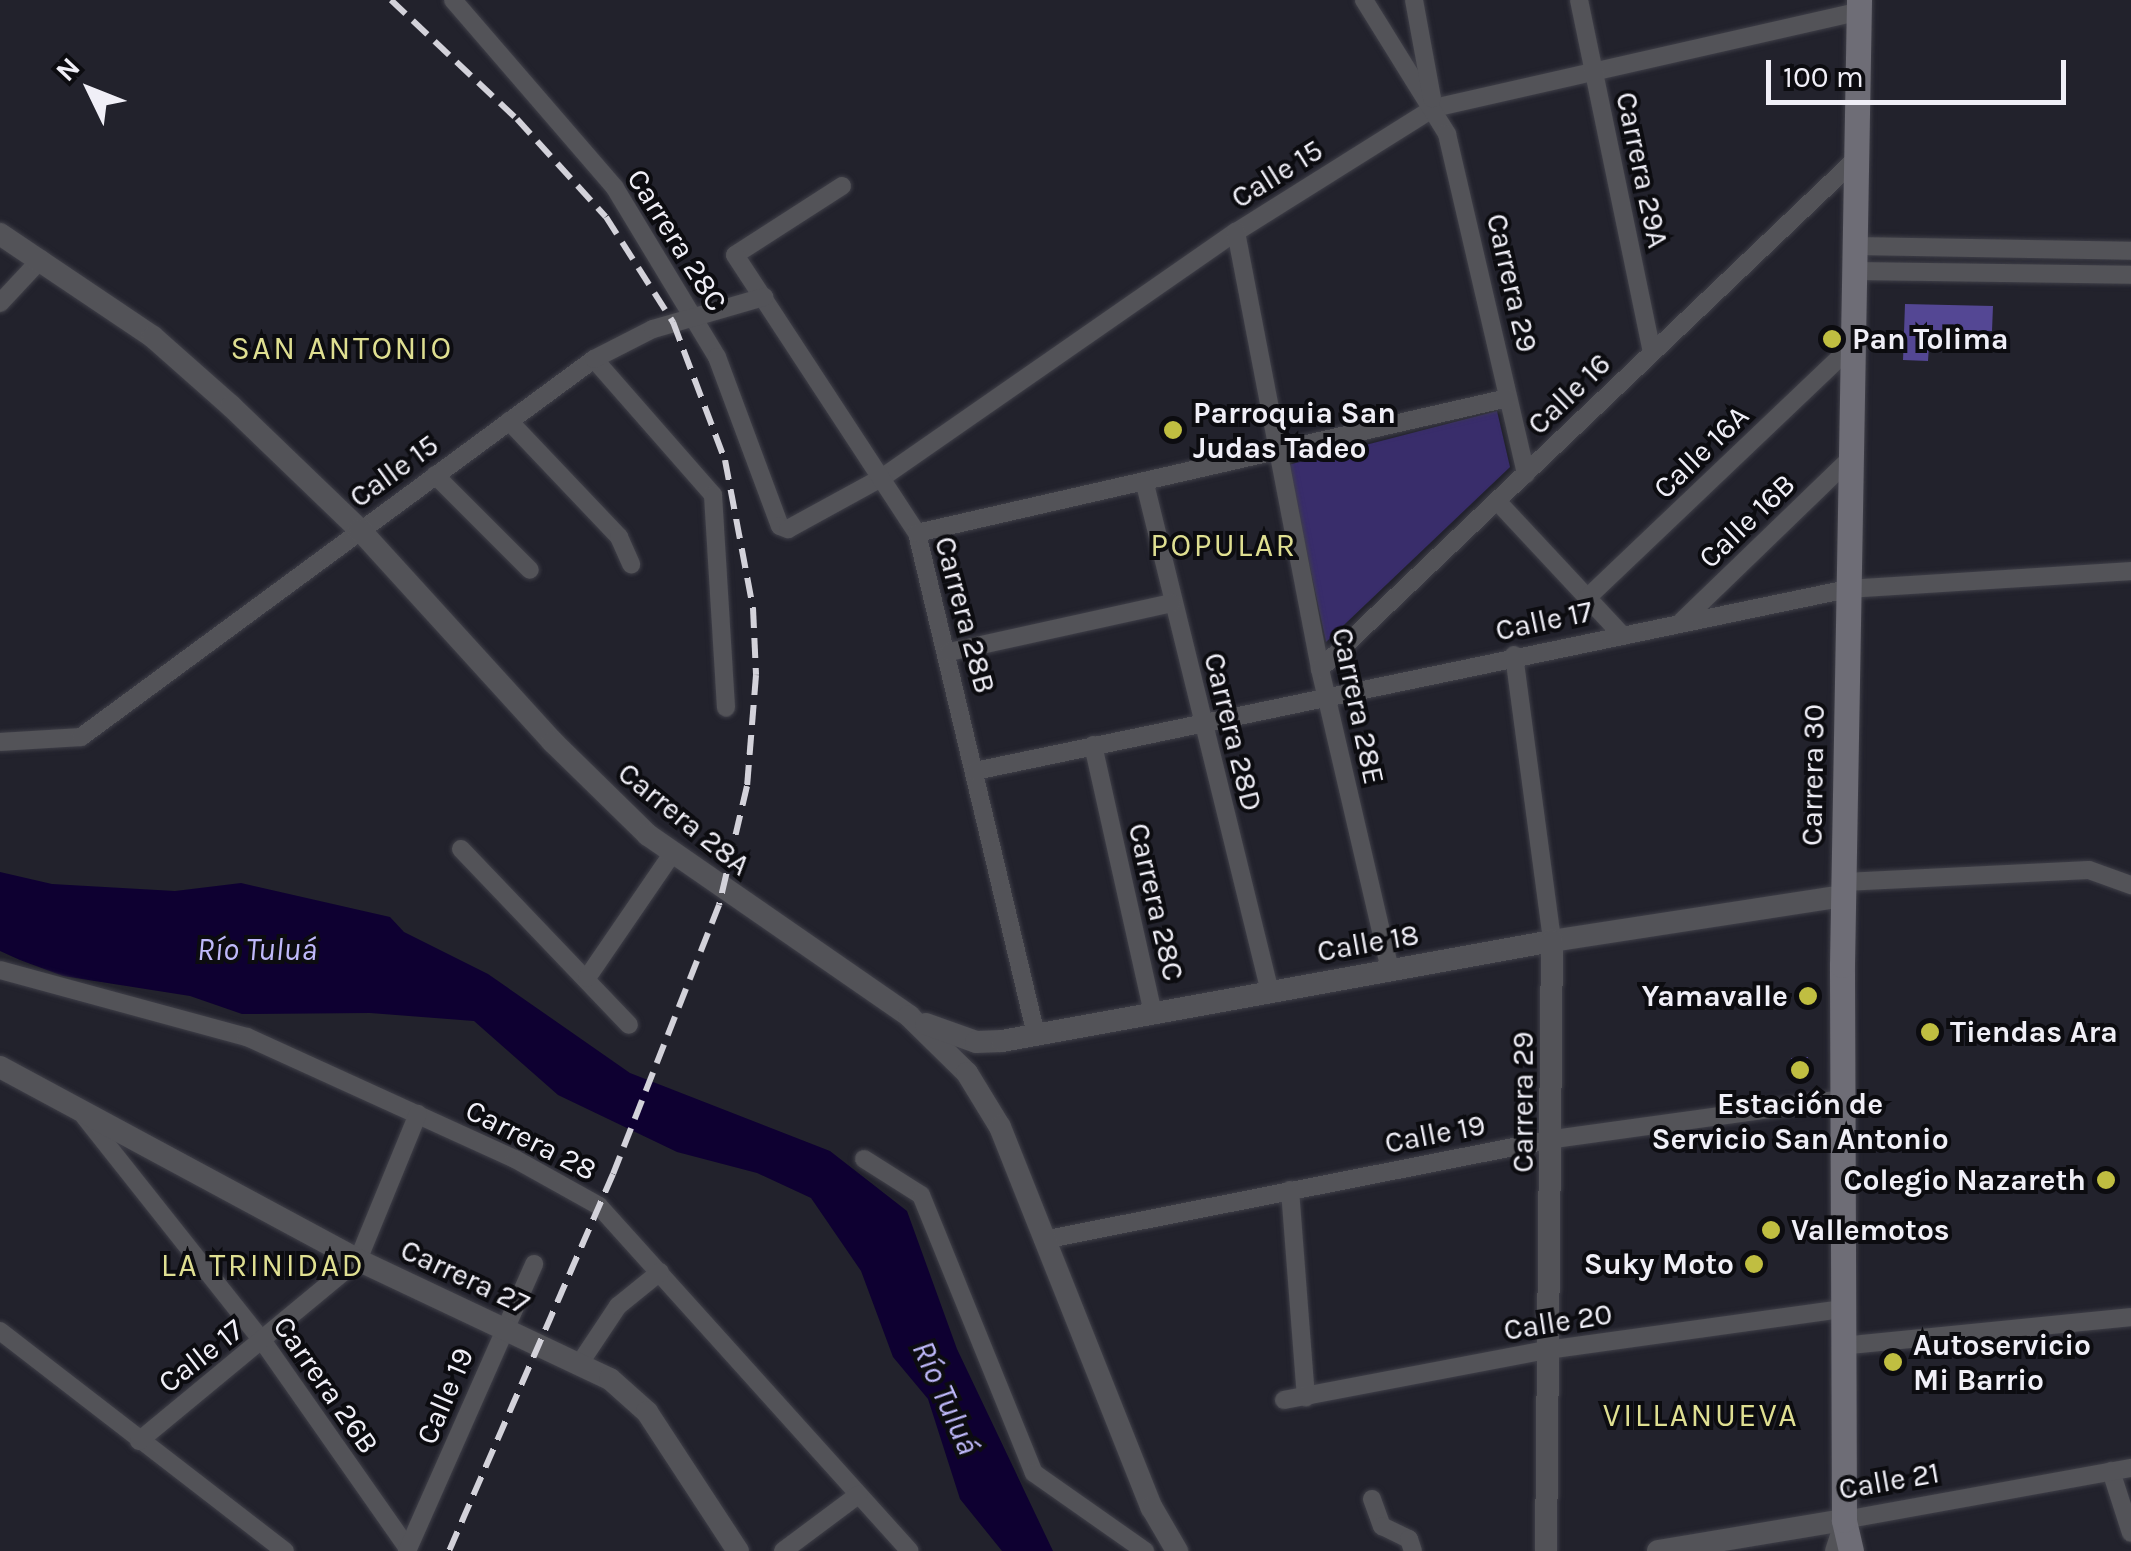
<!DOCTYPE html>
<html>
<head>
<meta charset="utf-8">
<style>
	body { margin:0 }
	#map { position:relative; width:2131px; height:1551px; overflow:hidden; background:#22222c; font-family:Karla,sans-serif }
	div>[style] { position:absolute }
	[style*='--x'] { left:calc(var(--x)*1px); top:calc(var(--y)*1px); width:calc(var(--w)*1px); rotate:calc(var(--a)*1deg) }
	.green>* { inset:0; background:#392d6b }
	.water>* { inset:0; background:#0e0031 }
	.building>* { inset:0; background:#544794 }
	.roads { filter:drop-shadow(0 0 2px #3f3f48) drop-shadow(0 0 2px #3f3f48) }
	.minor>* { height:18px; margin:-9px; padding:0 9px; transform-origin:9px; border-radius:9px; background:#535358 }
	.tertiary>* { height:22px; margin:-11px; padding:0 11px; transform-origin:11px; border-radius:11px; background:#535358 }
	.secondary>* { height:25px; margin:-12.5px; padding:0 12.5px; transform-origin:12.5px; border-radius:12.5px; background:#6e6d76 }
	.rail>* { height:6px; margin-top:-3px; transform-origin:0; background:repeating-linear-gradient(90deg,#d3d2da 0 20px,transparent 0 30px) }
	.dots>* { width:28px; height:28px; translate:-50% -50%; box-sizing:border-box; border:5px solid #0c0c10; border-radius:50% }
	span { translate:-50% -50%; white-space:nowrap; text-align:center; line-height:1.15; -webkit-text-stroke:8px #0c0c10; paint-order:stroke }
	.street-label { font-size:30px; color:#f0eff7 }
	.poi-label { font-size:30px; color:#f0eff7; font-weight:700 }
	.left { translate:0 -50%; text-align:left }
	.right { translate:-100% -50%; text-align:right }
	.neighbourhood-label { font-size:32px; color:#dfdf91; letter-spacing:2.5px }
	.water-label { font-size:32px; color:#bfb9fa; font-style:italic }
	.north { position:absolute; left:40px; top:40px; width:100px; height:100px; -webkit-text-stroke:8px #0c0c10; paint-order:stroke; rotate:313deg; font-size:28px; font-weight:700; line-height:40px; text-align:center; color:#f0eff7 }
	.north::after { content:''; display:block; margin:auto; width:35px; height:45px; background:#f0eff7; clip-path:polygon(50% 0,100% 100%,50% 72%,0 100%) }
	.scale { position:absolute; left:1766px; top:60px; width:300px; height:45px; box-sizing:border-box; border:5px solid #f0eff7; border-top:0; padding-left:12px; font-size:30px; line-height:35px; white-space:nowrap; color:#f0eff7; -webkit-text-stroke:8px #0c0c10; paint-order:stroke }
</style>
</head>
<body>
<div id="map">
	<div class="green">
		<i style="clip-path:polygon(1497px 411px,1510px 467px,1326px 642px,1288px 465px)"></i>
	</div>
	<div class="water">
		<i style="clip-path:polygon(0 872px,52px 884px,175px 891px,241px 883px,390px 917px,404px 932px,488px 974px,630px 1073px,830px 1151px,907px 1211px,957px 1349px,1053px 1551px,1002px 1551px,960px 1499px,928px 1399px,893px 1357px,861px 1271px,811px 1198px,757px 1173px,677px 1152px,558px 1095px,474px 1021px,370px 1013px,242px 1014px,190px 996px,63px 976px,20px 960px,0 951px)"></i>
	</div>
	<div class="building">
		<i style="clip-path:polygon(1905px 304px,1993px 306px,1992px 331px,1930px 330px,1928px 361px,1903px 360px)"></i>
		<i style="clip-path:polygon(1808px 1057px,1809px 1075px,1793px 1077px,1791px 1058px)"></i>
	</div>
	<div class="roads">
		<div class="minor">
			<i style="--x:453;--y:0;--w:248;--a:49.2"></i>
			<i style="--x:615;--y:188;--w:197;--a:58.9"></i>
			<i style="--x:717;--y:357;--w:180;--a:69.6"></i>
			<i style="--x:780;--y:526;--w:9;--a:21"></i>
			<i style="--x:788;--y:529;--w:108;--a:-28.7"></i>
			<i style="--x:883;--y:477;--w:430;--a:-34.8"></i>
			<i style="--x:1236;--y:232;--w:234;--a:-32.1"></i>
			<i style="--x:1434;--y:108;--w:437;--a:-12.8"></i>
			<i style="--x:1364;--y:0;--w:158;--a:58.2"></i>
			<i style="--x:1447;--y:134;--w:349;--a:76.9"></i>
			<i style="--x:1414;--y:0;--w:100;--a:79.6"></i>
			<i style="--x:1579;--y:0;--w:359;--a:78.3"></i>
			<i style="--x:842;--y:186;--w:127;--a:147.2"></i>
			<i style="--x:735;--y:255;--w:332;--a:56.8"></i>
			<i style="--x:917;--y:533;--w:516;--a:76.66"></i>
			<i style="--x:1236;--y:232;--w:445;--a:79.1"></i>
			<i style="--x:1320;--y:669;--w:309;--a:76.9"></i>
			<i style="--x:1855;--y:246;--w:276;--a:1"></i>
			<i style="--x:1855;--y:271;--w:276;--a:0.8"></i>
			<i style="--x:0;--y:303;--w:60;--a:-47"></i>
			<i style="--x:594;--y:359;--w:181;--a:48.8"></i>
			<i style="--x:713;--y:495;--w:213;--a:86.5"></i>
			<i style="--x:509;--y:421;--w:160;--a:46.5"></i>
			<i style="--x:619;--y:537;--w:30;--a:66"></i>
			<i style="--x:435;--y:475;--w:134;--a:45"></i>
			<i style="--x:1145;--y:484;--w:523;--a:76.18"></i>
			<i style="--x:1497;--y:501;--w:180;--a:47"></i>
			<i style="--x:917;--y:533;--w:606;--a:-12.87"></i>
			<i style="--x:1587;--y:598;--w:367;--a:-43.6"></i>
			<i style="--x:1682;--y:621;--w:233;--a:-44"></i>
			<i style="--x:949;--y:652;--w:228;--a:-12.4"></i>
			<i style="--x:1514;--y:655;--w:289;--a:82.4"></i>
			<i style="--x:1320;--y:669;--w:741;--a:-43.58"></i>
			<i style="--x:0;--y:742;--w:81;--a:-3.5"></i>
			<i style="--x:81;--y:737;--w:637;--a:-36.38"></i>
			<i style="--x:594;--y:359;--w:66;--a:-27"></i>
			<i style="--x:653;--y:329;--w:116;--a:-16.1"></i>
			<i style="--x:1093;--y:745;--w:275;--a:77.4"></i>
			<i style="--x:975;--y:771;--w:892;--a:-11.78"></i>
			<i style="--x:1848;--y:589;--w:284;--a:-3.6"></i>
			<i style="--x:461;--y:849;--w:243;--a:46.3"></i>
			<i style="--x:1844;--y:882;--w:245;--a:-2.8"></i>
			<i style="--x:2089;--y:870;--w:45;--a:19.7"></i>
			<i style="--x:0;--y:970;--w:256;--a:15.2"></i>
			<i style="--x:247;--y:1037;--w:294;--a:24.5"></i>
			<i style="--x:515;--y:1159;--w:96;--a:29.2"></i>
			<i style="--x:599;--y:1206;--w:464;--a:48"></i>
			<i style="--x:587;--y:978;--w:150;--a:-55.6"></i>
			<i style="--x:84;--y:1116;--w:290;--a:51.6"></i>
			<i style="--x:264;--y:1343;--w:251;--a:55"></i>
			<i style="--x:864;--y:1159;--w:67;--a:32.3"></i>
			<i style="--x:921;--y:1195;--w:300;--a:67.9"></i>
			<i style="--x:1034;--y:1473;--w:136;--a:35.1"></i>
			<i style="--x:1290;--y:1190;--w:208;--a:85.6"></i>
			<i style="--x:1043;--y:1240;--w:521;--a:-11.18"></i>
			<i style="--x:1554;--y:1139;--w:290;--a:-7.9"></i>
			<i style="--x:0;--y:1331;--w:360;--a:37.7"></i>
			<i style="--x:1841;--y:1346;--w:291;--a:-5.7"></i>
			<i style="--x:580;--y:1363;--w:69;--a:-56.3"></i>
			<i style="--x:618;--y:1306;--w:54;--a:-39"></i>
			<i style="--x:1284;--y:1400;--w:268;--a:-10.8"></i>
			<i style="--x:1547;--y:1350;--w:297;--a:-7.9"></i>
			<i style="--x:139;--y:1441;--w:284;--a:-39.6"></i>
			<i style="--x:358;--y:1260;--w:158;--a:-67.7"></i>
			<i style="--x:2111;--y:1471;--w:65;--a:72.1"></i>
			<i style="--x:1372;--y:1499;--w:29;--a:70"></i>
			<i style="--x:1382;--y:1526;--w:30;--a:26"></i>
			<i style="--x:1409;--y:1539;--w:13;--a:72"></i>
			<i style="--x:407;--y:1551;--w:314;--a:-66.1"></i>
			<i style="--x:783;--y:1551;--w:94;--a:-36.7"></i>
			<i style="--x:1834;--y:1551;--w:33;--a:-72"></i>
			<i style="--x:1844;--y:1520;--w:292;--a:-10.3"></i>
		</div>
		<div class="tertiary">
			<i style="--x:0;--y:234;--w:184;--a:33.9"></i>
			<i style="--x:153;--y:337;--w:104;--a:41.5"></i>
			<i style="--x:231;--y:406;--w:179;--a:43.9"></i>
			<i style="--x:360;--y:530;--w:287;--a:47.7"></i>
			<i style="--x:553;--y:742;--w:133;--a:44.4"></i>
			<i style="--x:648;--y:835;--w:318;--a:34.7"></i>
			<i style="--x:909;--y:1016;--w:81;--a:44.5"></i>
			<i style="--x:967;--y:1073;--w:63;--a:58.6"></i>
			<i style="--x:1000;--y:1127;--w:410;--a:68.3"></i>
			<i style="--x:1152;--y:1508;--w:50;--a:59.8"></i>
			<i style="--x:926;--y:1024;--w:53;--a:19.8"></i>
			<i style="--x:976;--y:1042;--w:26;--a:-2"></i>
			<i style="--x:1002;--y:1041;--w:559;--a:-10.3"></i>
			<i style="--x:1552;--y:941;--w:294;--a:-8.8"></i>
			<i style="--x:0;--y:1067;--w:407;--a:28.3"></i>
			<i style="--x:358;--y:1260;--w:279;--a:25.3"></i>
			<i style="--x:610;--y:1379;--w:50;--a:41.7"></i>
			<i style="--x:647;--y:1412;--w:166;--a:56.8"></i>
			<i style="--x:1546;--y:1551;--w:610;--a:-89.44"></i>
			<i style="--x:1658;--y:1551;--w:189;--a:-9.5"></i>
		</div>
		<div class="secondary">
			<i style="--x:1851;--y:1551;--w:32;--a:-103"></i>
			<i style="--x:1844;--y:1520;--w:555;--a:-90.21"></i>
			<i style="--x:1842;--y:965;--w:965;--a:-88.99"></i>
		</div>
	</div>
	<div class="rail">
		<i style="--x:391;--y:0;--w:173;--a:43.4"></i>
		<i style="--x:517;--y:119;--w:132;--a:47.8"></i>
		<i style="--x:606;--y:217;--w:125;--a:57.5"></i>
		<i style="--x:673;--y:322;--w:147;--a:69.4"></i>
		<i style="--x:725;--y:460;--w:151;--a:79.3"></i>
		<i style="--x:753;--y:608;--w:67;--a:87.4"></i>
		<i style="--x:756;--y:675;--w:111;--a:94.6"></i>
		<i style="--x:747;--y:786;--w:122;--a:103.2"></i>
		<i style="--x:719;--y:905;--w:289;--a:111.5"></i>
		<i style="--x:613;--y:1174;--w:411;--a:113.5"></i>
	</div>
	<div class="dots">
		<i style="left:1832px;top:339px;background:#c0be41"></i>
		<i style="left:1173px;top:430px;background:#c0be41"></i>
		<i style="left:1808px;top:996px;background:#c0be41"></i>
		<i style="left:1930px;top:1032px;background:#c0be41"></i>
		<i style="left:1800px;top:1070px;background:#c0be41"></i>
		<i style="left:2106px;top:1180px;background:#c0be41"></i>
		<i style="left:1771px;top:1230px;background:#c0be41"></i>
		<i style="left:1754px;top:1264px;background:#c0be41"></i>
		<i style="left:1893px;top:1362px;background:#c0be41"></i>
	</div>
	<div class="street-label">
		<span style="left:1642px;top:170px;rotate:78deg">Carrera 29A</span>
		<span style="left:1277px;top:174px;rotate:-32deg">Calle 15</span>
		<span style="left:677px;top:240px;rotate:58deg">Carrera 28C</span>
		<span style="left:1512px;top:283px;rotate:77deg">Carrera 29</span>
		<span style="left:1569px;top:394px;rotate:-44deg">Calle 16</span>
		<span style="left:1701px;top:452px;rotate:-44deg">Calle 16A</span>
		<span style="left:394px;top:471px;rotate:-36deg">Calle 15</span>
		<span style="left:1747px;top:521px;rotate:-44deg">Calle 16B</span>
		<span style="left:965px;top:615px;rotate:75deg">Carrera 28B</span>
		<span style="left:1544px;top:621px;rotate:-12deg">Calle 17</span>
		<span style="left:1358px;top:706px;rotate:78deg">Carrera 28E</span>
		<span style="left:1233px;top:732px;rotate:76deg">Carrera 28D</span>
		<span style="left:1813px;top:775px;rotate:-89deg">Carrera 30</span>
		<span style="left:684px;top:819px;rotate:39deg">Carrera 28A</span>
		<span style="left:1156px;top:902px;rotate:77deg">Carrera 28C</span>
		<span style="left:1368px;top:943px;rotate:-10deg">Calle 18</span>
		<span style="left:1523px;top:1102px;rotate:-90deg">Carrera 29</span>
		<span style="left:1435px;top:1134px;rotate:-11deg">Calle 19</span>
		<span style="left:531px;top:1140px;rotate:27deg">Carrera 28</span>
		<span style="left:465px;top:1277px;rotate:25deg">Carrera 27</span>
		<span style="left:1558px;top:1322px;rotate:-9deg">Calle 20</span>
		<span style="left:201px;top:1356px;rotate:-38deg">Calle 17</span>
		<span style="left:326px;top:1385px;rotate:55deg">Carrera 26B</span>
		<span style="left:445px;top:1396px;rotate:-67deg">Calle 19</span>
		<span style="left:1889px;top:1481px;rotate:-10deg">Calle 21</span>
	</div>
	<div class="poi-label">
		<span class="left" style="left:1852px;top:339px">Pan Tolima</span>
		<span class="left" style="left:1193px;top:430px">Parroquia San<br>Judas Tadeo</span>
		<span class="right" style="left:1788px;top:996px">Yamavalle</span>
		<span class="left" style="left:1950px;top:1032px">Tiendas Ara</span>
		<span style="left:1800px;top:1121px">Estación de<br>Servicio San Antonio</span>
		<span class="right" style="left:2086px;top:1180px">Colegio Nazareth</span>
		<span class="left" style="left:1791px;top:1230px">Vallemotos</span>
		<span class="right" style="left:1734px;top:1264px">Suky Moto</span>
		<span class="left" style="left:1913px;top:1362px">Autoservicio<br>Mi Barrio</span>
	</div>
	<div class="neighbourhood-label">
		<span style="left:342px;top:349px">SAN ANTONIO</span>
		<span style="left:1224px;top:546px">POPULAR</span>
		<span style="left:263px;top:1266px">LA TRINIDAD</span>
		<span style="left:1701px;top:1416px">VILLANUEVA</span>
	</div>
	<div class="water-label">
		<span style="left:257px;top:950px">Río Tuluá</span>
		<span style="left:945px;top:1398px;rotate:66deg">Río Tuluá</span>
	</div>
	<div class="north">N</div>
	<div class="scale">100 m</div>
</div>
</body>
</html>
